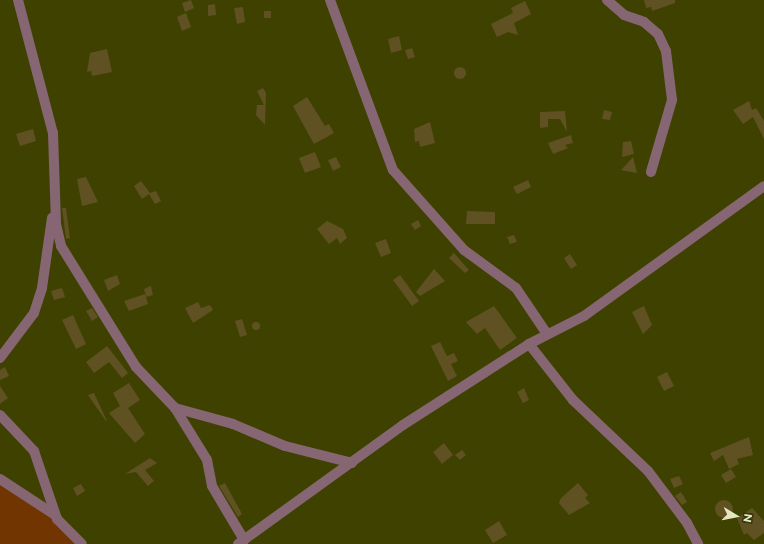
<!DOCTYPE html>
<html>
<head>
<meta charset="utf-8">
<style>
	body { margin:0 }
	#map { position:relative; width:764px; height:544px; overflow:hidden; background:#3f4100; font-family:Montserrat,sans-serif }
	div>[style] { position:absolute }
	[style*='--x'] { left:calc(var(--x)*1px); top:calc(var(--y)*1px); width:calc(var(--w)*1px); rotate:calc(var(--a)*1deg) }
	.green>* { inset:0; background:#713502 }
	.building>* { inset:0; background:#5f5122 }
	.round { border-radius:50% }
	.minor>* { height:10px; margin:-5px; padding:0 5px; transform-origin:5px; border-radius:5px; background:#876674 }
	span { translate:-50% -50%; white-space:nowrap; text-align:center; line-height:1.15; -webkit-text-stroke:3.5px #34360b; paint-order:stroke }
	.north { position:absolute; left:716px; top:496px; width:40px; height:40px; -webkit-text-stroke:3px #34360b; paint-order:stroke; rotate:100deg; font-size:11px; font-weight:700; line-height:16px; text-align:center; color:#e3e7c0 }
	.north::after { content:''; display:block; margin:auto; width:14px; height:18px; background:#e3e7c0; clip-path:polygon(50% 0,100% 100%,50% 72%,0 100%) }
</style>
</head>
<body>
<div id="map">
	<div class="green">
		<i style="clip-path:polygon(0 479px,38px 506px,82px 544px,0 544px)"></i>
	</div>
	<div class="building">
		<i style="clip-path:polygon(191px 0,194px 8px,185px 12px,182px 3px)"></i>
		<i style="clip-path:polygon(644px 0,675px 0,675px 3px,652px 11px,651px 7px,646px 8px)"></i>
		<i style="clip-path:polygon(525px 1px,531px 14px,514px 23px,518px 35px,508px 32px,497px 37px,491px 24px,513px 13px,511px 8px)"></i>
		<i style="clip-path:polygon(215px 4px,216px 15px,208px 16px,208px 5px)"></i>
		<i style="clip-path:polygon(243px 7px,245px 22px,237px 24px,234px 8px)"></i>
		<i style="clip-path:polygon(264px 11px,271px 11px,271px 18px,264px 18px)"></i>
		<i style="clip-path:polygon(186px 13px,191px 27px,182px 31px,177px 17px)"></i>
		<i style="clip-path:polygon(399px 36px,402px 50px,391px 53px,388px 39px)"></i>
		<i style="clip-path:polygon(412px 48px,415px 57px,408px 59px,405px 50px)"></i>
		<i style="clip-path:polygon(107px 49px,112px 72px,92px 76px,91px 71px,87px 72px,90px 53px)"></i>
		<i class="round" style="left:454px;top:67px;width:12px;height:12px"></i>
		<i style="clip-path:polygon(263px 88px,266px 93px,265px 125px,256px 115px,257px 105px,264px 105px,257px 91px)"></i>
		<i style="clip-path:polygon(307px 97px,325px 126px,329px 124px,334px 133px,314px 144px,293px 106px)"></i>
		<i style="clip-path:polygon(749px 101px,752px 110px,756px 108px,764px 121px,764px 139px,753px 117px,743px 124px,733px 110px)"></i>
		<i style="clip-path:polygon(604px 110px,612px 112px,610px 120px,602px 119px)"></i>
		<i style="clip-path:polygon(565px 111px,567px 132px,560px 119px,548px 119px,548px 127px,540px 128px,540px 112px)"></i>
		<i style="clip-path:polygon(430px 122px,435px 143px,420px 147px,419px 141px,415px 142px,414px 129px)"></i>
		<i style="clip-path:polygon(33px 129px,36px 141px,20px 146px,16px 134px)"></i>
		<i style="clip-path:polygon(571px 135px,573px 143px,565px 145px,568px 148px,553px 154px,548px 143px)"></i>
		<i style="clip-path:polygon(631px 141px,634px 154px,622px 157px,623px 142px)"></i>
		<i style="clip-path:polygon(315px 152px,321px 167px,305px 173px,299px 158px)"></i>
		<i style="clip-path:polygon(336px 157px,341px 167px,333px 171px,328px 160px)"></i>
		<i style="clip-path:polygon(633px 157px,637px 173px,621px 170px)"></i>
		<i style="clip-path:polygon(86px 177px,98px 202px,82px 206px,77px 179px)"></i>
		<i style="clip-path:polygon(528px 180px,531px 187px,517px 194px,513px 187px)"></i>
		<i style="clip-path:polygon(141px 181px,150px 193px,156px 191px,161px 201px,155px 204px,149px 194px,142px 199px,134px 186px)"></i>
		<i style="clip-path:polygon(62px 208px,66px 208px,70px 238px,66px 239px)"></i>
		<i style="clip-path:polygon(467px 211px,495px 212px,495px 224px,466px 224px)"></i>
		<i style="clip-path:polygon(418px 220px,421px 226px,415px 230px,411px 224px)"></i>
		<i style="clip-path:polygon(327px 221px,343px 229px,347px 238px,340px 244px,337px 238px,329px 244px,317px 229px)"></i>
		<i style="clip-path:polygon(514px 235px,517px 242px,510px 244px,507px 237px)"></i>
		<i style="clip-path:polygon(386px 239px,391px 253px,381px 257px,375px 243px)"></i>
		<i style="clip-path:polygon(454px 253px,469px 270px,465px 273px,449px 258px)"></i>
		<i style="clip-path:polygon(570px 254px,577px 265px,571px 269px,564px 258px)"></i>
		<i style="clip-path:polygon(434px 269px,445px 281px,420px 296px,416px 292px)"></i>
		<i style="clip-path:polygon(117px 275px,120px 284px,108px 291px,104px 280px)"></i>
		<i style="clip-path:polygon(400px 275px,419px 301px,412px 306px,393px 280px)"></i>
		<i style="clip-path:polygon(151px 286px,153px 295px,146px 297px,144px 289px)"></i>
		<i style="clip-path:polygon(62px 288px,65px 297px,54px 300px,51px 291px)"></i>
		<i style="clip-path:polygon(145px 294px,148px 304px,129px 311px,124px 301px)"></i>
		<i style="clip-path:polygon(198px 302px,201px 308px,210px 305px,213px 310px,193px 323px,185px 308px)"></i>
		<i style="clip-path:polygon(494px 306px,517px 338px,500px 350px,485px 328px,477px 334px,466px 322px)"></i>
		<i style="clip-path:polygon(644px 306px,652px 325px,643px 334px,632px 312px)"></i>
		<i style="clip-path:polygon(92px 308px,98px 317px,92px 321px,86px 311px)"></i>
		<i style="clip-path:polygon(73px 315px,86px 344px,76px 349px,62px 320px)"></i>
		<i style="clip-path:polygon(242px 319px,247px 335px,240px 337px,235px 321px)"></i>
		<i class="round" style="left:252px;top:322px;width:8px;height:8px"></i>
		<i style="clip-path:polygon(440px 342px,447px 356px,454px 353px,458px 361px,451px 364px,457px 376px,448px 381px,431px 346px)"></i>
		<i style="clip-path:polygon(107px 346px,128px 373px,122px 378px,109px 362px,94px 373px,86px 362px)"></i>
		<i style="clip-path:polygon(5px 367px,9px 376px,0 380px,0 370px)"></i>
		<i style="clip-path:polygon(667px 372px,674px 386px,664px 391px,657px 377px)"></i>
		<i style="clip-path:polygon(129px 383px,140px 400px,128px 408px,145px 434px,135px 443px,109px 413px,120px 406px,113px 393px)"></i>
		<i style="clip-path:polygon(0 386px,8px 398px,0 404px)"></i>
		<i style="clip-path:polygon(524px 388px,529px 400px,523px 403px,517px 392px)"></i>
		<i style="clip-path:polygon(94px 393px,107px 421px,106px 421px,88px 395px)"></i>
		<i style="clip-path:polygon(749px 437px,753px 455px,737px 459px,739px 464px,729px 469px,723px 455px,714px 461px,710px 453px)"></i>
		<i style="clip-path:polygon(444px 443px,453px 455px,442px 464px,433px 452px)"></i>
		<i style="clip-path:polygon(462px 450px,466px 455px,460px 460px,455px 455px)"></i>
		<i style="clip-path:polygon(150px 458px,157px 463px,145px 470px,154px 481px,148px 486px,136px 472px,125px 474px)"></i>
		<i style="clip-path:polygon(731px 469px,736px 477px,726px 483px,721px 475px)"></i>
		<i style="clip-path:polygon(679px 476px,683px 484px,674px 488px,670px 479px)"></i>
		<i style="clip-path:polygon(225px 483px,242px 514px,238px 517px,219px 486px)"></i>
		<i style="clip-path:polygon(578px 483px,588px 495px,585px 498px,590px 503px,569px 515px,559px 503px,561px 498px)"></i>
		<i style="clip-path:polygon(81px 484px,85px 491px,77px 496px,73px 488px)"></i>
		<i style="clip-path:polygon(681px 492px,687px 502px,682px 505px,675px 496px)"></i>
		<i class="round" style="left:715px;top:500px;width:18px;height:18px"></i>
		<i style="clip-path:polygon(752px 508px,764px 521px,764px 533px,754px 540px,747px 533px,744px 535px,737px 518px)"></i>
		<i style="clip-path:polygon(499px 521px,507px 535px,493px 543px,485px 530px)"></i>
	</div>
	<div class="minor">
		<i style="--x:18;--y:0;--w:138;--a:75.3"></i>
		<i style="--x:53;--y:133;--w:91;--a:88.1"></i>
		<i style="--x:56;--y:224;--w:23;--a:77"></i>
		<i style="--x:61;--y:246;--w:142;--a:58.2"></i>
		<i style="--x:136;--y:367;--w:57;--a:46.4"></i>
		<i style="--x:175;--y:408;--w:60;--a:15.4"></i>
		<i style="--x:233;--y:424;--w:56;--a:22.9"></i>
		<i style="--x:285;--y:446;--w:69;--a:14.2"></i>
		<i style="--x:330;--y:0;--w:181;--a:69.7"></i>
		<i style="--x:393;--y:170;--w:107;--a:48.4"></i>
		<i style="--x:464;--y:250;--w:64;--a:36.2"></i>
		<i style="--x:516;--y:288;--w:55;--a:56"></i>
		<i style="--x:607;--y:0;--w:23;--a:41"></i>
		<i style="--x:624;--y:15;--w:21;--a:19"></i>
		<i style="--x:644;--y:22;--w:18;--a:41"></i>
		<i style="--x:658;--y:34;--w:19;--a:65"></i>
		<i style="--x:666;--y:51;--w:49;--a:83"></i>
		<i style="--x:672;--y:100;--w:75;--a:106.3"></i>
		<i style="--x:529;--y:344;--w:71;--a:51.8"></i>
		<i style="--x:573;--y:400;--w:103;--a:43.4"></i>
		<i style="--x:648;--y:471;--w:65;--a:53.1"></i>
		<i style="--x:687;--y:523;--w:24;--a:62"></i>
		<i style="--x:0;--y:358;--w:56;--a:-52.9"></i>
		<i style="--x:34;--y:313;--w:26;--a:-72"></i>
		<i style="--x:42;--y:288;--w:71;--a:-81.9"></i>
		<i style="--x:175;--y:408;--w:61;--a:58.4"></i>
		<i style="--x:207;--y:460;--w:26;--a:79"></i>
		<i style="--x:212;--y:486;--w:63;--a:59.3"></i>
		<i style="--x:0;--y:415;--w:50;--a:46.6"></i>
		<i style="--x:34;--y:451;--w:72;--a:71.3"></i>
		<i style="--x:57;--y:519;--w:35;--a:45"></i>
		<i style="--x:0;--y:479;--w:66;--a:33.2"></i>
		<i style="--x:238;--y:544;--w:203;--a:-35.8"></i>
		<i style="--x:403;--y:425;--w:150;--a:-32.7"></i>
		<i style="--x:529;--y:344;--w:62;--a:-27"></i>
		<i style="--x:584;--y:316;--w:222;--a:-35.8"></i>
	</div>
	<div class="north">N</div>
</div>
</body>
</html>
